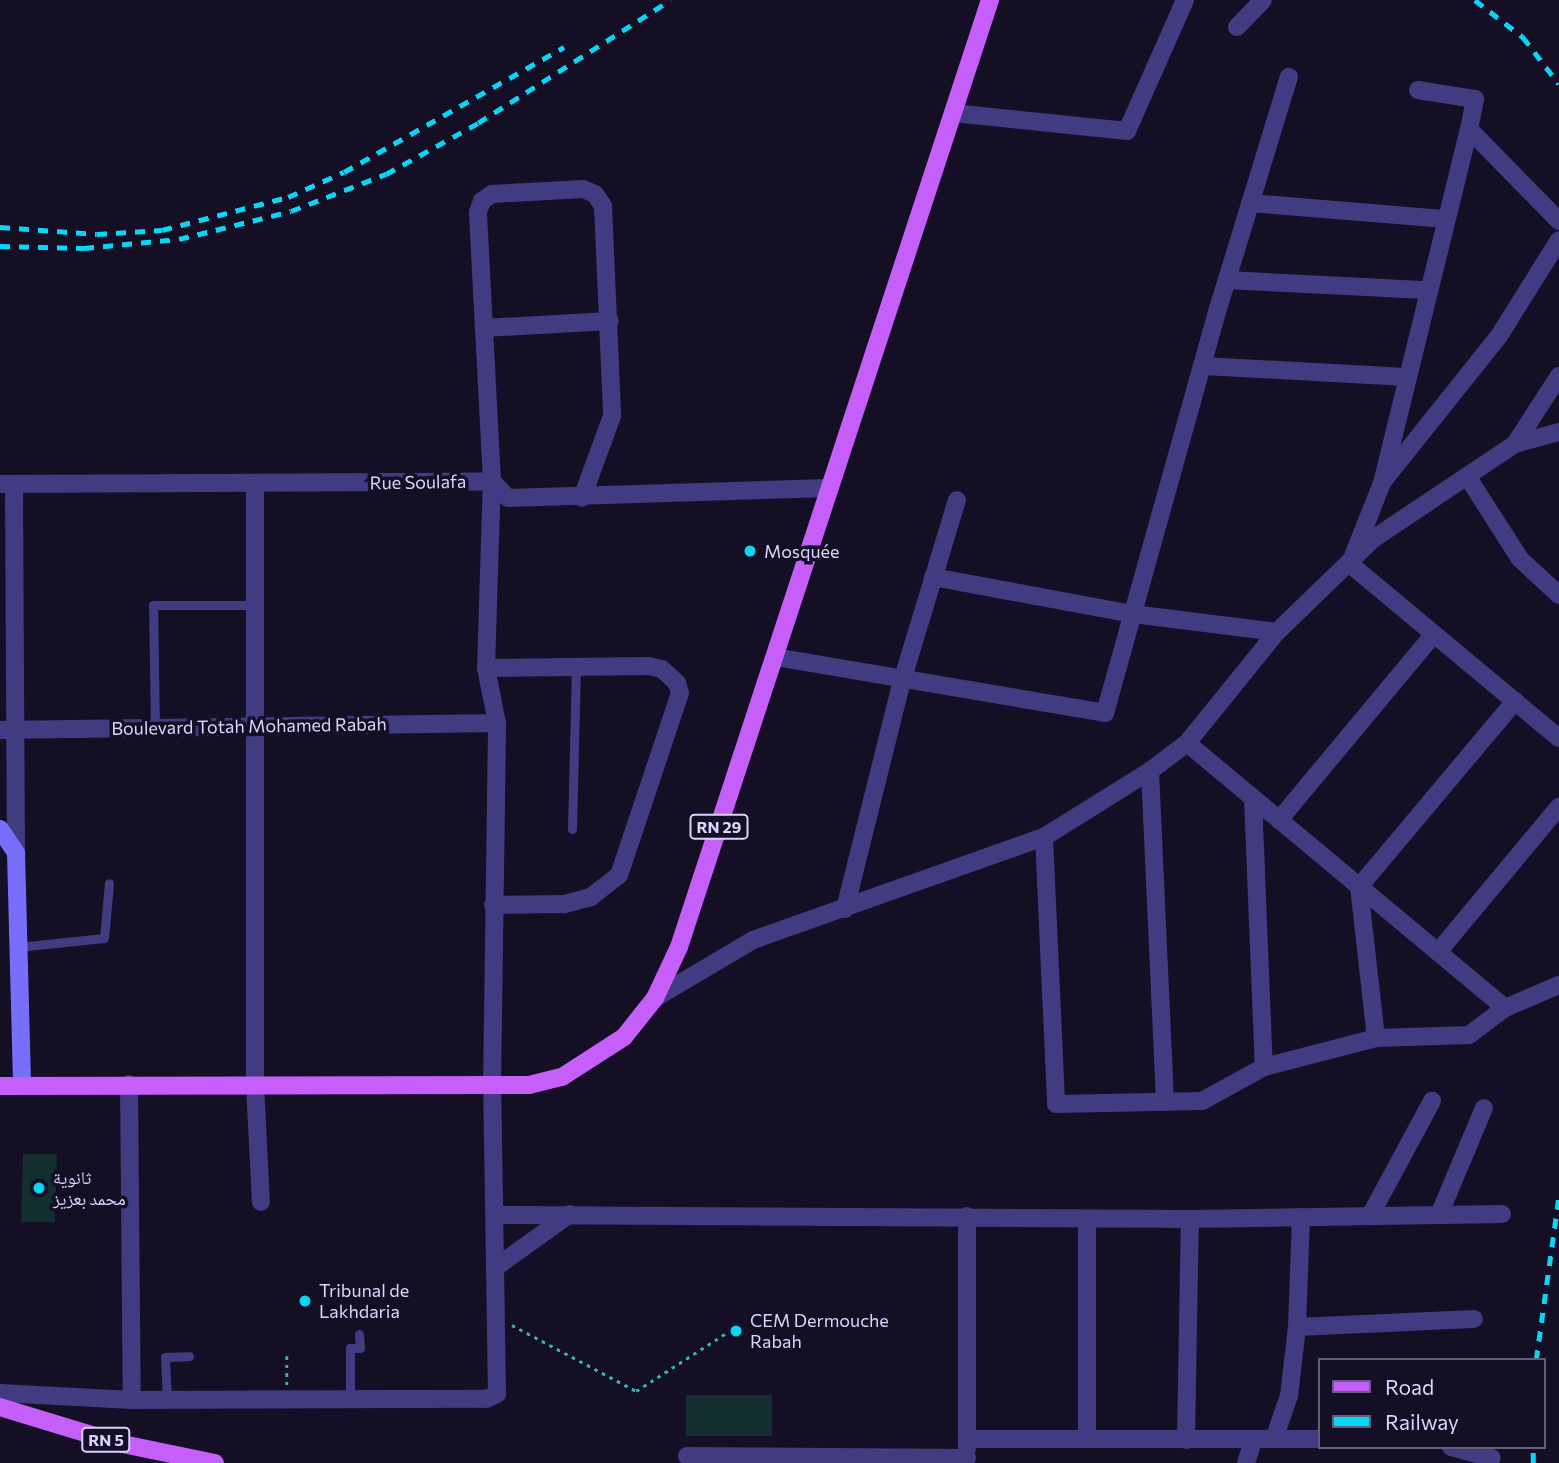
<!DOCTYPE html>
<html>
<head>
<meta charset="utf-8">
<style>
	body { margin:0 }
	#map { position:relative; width:1559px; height:1463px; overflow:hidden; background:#140f25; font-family:Commissioner,"Noto Naskh Arabic",sans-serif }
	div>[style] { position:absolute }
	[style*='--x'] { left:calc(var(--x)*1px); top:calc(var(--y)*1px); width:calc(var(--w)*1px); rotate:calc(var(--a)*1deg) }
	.green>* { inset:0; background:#132e2f }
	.path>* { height:2.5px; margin-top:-1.25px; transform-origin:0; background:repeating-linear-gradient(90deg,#33b3b1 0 3.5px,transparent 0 8.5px) }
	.service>* { height:9px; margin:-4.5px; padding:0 4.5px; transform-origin:4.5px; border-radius:4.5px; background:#413c82 }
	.minor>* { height:18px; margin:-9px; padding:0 9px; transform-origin:9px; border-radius:9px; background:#413c82 }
	.secondary>* { height:18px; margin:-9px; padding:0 9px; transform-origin:9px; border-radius:9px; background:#776ffb }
	.primary>* { height:18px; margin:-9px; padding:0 9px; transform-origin:9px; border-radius:9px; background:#c65ffa }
	.rail>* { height:4.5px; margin-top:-2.25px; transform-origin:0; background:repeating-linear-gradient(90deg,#07d6f7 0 10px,transparent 0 19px) }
	.dots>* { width:19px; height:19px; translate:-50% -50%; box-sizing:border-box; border:4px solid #140f25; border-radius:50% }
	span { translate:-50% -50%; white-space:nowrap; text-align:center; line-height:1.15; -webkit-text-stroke:7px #140f25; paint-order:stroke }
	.shield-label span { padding:2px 5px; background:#140f25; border:2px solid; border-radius:5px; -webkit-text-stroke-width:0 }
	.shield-label { font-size:16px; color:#dbd4fe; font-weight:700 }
	.street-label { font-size:18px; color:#dbd4fe }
	.poi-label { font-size:18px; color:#dbd4fe }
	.left { translate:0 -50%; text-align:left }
	.legend { position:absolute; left:1318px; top:1358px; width:228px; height:91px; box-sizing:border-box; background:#140f25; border:2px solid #645e7c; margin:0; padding:9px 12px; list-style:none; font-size:21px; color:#dbd4fe }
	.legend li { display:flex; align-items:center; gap:14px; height:35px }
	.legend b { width:35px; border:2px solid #645e7c }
</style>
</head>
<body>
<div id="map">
	<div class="green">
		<i style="clip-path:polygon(23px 1154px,57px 1154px,55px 1222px,21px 1222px)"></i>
		<i style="clip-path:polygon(686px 1395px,772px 1395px,772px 1436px,686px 1436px)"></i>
	</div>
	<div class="path">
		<i style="--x:512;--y:1325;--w:140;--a:28"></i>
		<i style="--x:636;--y:1391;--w:122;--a:-32.7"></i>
		<i style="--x:287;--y:1356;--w:29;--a:90"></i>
	</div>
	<div class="service">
		<i style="--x:155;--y:728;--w:123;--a:-90.9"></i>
		<i style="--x:153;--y:605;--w:100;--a:0"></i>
		<i style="--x:572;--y:829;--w:162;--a:-88.6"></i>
		<i style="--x:18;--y:947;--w:86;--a:-6"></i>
		<i style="--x:104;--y:938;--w:55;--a:-84.8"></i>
		<i style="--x:350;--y:1398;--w:50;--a:-90"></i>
		<i style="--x:350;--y:1348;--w:10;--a:0"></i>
		<i style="--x:360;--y:1348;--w:14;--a:-94"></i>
		<i style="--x:167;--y:1400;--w:43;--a:-92.7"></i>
		<i style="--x:165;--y:1357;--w:24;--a:-2"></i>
	</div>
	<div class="minor">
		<i style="--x:1237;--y:27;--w:37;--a:-46"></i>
		<i style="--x:1418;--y:90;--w:58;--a:9"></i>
		<i style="--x:1475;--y:99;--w:31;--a:101"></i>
		<i style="--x:953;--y:113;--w:175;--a:5.9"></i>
		<i style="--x:1127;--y:131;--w:143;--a:-66.1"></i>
		<i style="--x:1250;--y:203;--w:197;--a:4.7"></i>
		<i style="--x:1559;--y:221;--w:129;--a:-134.4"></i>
		<i style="--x:1469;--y:129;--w:365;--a:103.8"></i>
		<i style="--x:1382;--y:483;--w:87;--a:111.6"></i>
		<i style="--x:1350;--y:564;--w:272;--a:39.8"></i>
		<i style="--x:1227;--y:280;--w:200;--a:2.9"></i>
		<i style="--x:484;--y:328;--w:126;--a:-3.2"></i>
		<i style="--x:1204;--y:366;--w:202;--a:3.1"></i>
		<i style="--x:1515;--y:444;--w:81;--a:-57.1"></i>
		<i style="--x:1467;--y:476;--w:98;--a:57.4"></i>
		<i style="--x:1520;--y:559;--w:53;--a:42.7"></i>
		<i style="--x:1384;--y:480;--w:184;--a:-51.4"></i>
		<i style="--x:1499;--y:336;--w:113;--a:-58"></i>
		<i style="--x:255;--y:483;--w:602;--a:90"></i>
		<i style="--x:255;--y:1085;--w:117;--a:87.1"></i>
		<i style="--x:0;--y:484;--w:492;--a:-0.3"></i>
		<i style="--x:492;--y:481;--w:23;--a:47"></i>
		<i style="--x:508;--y:498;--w:320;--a:-1.8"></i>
		<i style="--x:14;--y:484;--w:369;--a:89.7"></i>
		<i style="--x:933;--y:577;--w:203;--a:10.5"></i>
		<i style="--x:1133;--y:614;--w:145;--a:7.1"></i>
		<i style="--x:775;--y:657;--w:335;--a:9.6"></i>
		<i style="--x:1105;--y:713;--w:416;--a:-74.4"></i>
		<i style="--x:1217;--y:312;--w:246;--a:-73"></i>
		<i style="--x:486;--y:668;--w:163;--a:-0.7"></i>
		<i style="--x:649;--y:666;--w:13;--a:13"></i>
		<i style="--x:662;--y:669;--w:21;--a:43"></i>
		<i style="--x:677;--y:683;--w:10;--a:73"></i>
		<i style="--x:680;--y:693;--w:192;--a:108.5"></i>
		<i style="--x:619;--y:875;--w:36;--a:142"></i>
		<i style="--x:591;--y:897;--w:28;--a:165"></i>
		<i style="--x:564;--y:904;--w:71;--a:179.2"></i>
		<i style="--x:0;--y:730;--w:497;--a:-0.8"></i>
		<i style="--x:1187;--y:743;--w:414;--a:39.8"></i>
		<i style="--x:1150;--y:771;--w:331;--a:87.4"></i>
		<i style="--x:1253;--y:798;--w:269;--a:87.7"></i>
		<i style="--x:1279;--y:820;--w:242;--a:-50.2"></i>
		<i style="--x:1044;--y:837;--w:267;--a:87.4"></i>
		<i style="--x:1056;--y:1104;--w:146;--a:-1.2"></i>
		<i style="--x:1202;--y:1101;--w:71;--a:-28.7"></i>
		<i style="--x:1264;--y:1067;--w:116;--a:-14.5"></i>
		<i style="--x:1376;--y:1038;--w:93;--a:-1.8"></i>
		<i style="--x:1469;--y:1035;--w:45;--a:-36.9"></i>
		<i style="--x:1505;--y:1008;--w:59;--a:-23.1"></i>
		<i style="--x:845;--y:909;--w:235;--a:-76"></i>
		<i style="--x:902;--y:681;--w:189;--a:-73.1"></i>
		<i style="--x:1438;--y:952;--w:189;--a:-50.2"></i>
		<i style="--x:655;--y:998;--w:114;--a:-30.6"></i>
		<i style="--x:753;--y:940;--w:309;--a:-19.5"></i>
		<i style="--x:1044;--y:837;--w:125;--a:-31.9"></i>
		<i style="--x:1150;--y:771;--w:46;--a:-37.1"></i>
		<i style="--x:1187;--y:743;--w:143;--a:-51"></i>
		<i style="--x:1277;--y:632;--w:134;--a:-44.1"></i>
		<i style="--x:1373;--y:539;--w:171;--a:-33.8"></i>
		<i style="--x:1515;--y:444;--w:46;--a:-15.3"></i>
		<i style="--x:1376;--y:1038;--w:152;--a:-96.4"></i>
		<i style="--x:1359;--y:887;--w:243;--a:-50"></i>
		<i style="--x:129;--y:1084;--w:316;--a:89.5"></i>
		<i style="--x:495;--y:1215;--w:695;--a:0.33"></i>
		<i style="--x:1190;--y:1219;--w:312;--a:-0.9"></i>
		<i style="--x:1439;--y:1215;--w:116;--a:-67.2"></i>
		<i style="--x:967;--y:1216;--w:233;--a:90"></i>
		<i style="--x:1370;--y:1216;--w:131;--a:-61.7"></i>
		<i style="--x:496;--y:1267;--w:91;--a:-35.6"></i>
		<i style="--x:1297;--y:1327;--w:110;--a:-87.9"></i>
		<i style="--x:0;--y:1393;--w:132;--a:3"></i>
		<i style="--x:132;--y:1400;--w:354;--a:-0.2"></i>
		<i style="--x:486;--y:1399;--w:12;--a:-24"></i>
		<i style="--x:497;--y:1394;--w:307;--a:-90.9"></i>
		<i style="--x:492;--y:1087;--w:364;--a:-89.2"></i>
		<i style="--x:497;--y:723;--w:56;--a:-101.3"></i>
		<i style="--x:486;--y:668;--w:187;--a:-88.2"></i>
		<i style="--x:492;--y:481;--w:269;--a:-93"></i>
		<i style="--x:478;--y:212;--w:12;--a:-70"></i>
		<i style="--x:482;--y:201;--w:12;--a:-35"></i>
		<i style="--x:492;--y:194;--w:91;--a:-3.1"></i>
		<i style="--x:583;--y:189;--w:13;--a:23"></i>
		<i style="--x:595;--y:194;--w:14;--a:56"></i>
		<i style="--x:603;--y:206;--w:210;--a:87.5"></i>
		<i style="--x:612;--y:416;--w:87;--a:110.1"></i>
		<i style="--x:1087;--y:1438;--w:219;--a:-90"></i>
		<i style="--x:967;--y:1439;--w:352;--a:0"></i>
		<i style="--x:1274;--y:1439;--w:46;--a:-70.8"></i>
		<i style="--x:1289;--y:1396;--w:69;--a:-83.4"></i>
		<i style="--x:1297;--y:1327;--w:177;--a:-2.6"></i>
		<i style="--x:1186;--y:1440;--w:221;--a:-89"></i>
		<i style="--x:1451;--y:1447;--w:42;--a:15"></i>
		<i style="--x:687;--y:1456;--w:280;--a:0.4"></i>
		<i style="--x:1246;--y:1463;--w:23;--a:-72"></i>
	</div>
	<div class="secondary">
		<i style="--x:0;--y:829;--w:29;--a:56"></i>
		<i style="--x:16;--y:853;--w:232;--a:88.5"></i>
	</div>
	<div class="primary">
		<i style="--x:0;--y:1086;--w:529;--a:-0.11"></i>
		<i style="--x:529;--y:1085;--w:34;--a:-14"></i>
		<i style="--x:562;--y:1077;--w:74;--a:-32.8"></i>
		<i style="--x:624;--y:1037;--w:50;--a:-51.5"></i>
		<i style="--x:655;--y:998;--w:56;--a:-64.8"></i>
		<i style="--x:679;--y:947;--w:997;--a:-71.82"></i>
		<i style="--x:0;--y:1407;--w:123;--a:17"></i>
		<i style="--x:118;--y:1443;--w:99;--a:11.7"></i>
	</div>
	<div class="rail">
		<i style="--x:1475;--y:0;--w:61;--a:37.6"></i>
		<i style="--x:1523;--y:37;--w:59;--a:52.5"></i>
		<i style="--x:0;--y:227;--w:97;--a:4.1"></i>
		<i style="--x:97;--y:234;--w:65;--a:-3.5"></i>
		<i style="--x:162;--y:230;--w:130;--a:-14.7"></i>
		<i style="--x:288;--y:197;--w:61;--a:-24.1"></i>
		<i style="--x:344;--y:172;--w:253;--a:-29.6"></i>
		<i style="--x:0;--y:246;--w:84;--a:1.4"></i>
		<i style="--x:84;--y:248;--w:95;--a:-5.4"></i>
		<i style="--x:179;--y:239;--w:115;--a:-14"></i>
		<i style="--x:291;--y:211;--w:102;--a:-21.3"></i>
		<i style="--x:386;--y:174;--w:105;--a:-29"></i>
		<i style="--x:478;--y:123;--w:228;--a:-32.6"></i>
		<i style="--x:1536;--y:1360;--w:167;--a:-82.1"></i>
		<i style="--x:1533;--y:1463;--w:16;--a:-90"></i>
	</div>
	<div class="dots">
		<i style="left:750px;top:551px;background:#07d6f7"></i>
		<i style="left:39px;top:1188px;background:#07d6f7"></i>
		<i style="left:305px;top:1301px;background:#07d6f7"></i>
		<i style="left:736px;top:1331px;background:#07d6f7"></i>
	</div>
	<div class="shield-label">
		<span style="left:719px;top:827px">RN 29</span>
		<span style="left:106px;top:1440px">RN 5</span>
	</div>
	<div class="street-label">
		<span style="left:418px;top:482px;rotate:-1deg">Rue Soulafa</span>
		<span style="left:249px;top:726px;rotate:-1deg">Boulevard Totah Mohamed Rabah</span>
	</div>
	<div class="poi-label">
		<span class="left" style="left:764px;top:551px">Mosquée</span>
		<span class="left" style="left:53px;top:1188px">ثانوية<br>محمد بعزيز</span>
		<span class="left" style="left:319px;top:1301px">Tribunal de<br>Lakhdaria</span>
		<span class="left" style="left:750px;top:1331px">CEM Dermouche<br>Rabah</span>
	</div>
	<ul class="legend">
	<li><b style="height:9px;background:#c65ffa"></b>Road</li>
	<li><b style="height:9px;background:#07d6f7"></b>Railway</li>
	</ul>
</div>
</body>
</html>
